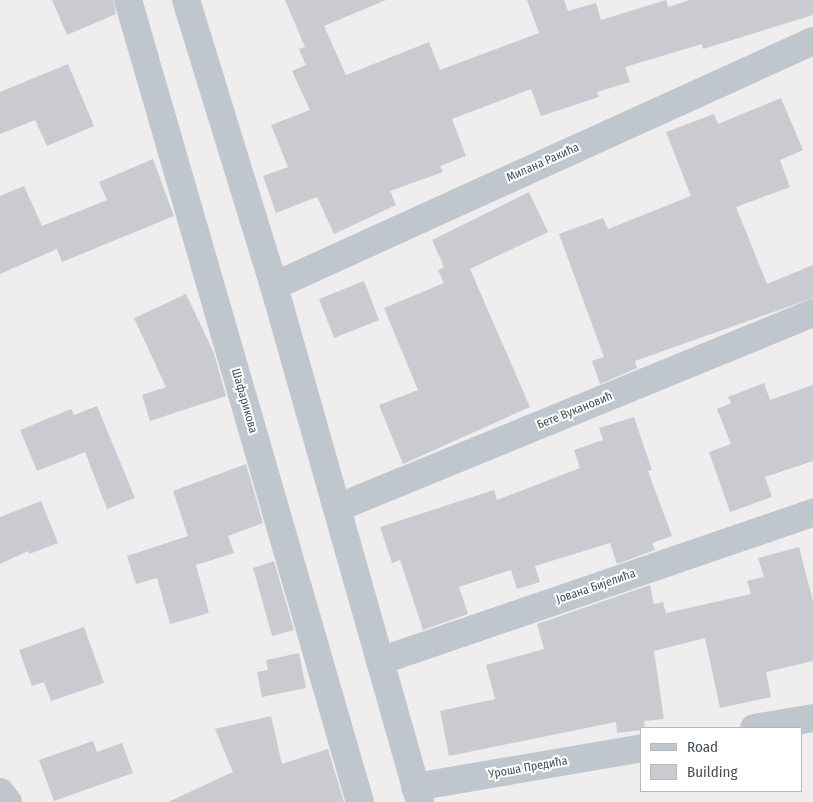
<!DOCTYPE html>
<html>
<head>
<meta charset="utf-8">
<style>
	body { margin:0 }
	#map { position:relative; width:813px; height:802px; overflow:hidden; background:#efeded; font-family:"Fira Sans Condensed",sans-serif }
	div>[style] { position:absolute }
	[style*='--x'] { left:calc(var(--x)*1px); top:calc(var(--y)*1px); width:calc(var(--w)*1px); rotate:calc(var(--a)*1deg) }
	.building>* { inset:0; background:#cacbd1 }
	.minor>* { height:28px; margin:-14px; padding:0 14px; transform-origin:14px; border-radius:14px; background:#bfc6cd }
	span { translate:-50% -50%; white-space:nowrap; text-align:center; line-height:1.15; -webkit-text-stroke:4px #fff; paint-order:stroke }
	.street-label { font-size:12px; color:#474f58 }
	.legend { position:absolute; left:640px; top:727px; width:162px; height:65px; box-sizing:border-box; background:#fff; border:1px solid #b5b9bc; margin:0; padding:6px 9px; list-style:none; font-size:15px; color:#474f58 }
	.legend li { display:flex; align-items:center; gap:10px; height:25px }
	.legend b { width:25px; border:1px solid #b5b9bc }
</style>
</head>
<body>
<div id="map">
	<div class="building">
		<i style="clip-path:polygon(52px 0,113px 0,116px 14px,67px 35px)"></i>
		<i style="clip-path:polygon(285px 0,386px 0,324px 26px,346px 75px,429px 42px,440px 70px,539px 33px,527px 0,564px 0,568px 11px,596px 3px,601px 20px,666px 0,668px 7px,690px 0,813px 0,813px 15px,703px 49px,702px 44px,625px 67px,630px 82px,597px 92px,599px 97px,541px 116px,531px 89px,452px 119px,466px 156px,440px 166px,443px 172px,390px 191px,396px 205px,334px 234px,317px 197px,276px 213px,263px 176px,288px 167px,271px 125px,310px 110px,292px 71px,306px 65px,299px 49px,305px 47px)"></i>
		<i style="clip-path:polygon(68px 64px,94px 126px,47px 146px,35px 120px,0 134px,0 92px)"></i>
		<i style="clip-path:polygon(781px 98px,803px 150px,780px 160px,790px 187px,736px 207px,767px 284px,813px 265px,813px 298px,635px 361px,637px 368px,600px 384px,592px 361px,604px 357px,559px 234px,603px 218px,608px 229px,691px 196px,666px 132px,714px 114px,718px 124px)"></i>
		<i style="clip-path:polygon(153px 159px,174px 216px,62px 262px,57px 249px,0 274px,0 196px,24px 186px,42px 226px,107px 200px,99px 182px)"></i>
		<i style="clip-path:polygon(529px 192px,548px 232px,470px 269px,530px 407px,403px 464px,379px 405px,418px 390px,384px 308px,444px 283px,438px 270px,444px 267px,432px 240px)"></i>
		<i style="clip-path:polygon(364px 281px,379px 320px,334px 338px,319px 299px)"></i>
		<i style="clip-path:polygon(186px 294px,214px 353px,226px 396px,150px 421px,142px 395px,166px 387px,134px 318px)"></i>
		<i style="clip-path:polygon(764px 383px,770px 400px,813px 385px,813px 461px,765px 477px,772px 497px,730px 512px,709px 452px,731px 444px,717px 409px,731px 403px,728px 397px)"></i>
		<i style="clip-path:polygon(97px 406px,135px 498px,107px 509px,85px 452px,37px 471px,20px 430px,71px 409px,74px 415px)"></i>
		<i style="clip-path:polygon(634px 417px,652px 470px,648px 471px,672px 536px,652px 543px,655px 550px,617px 564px,610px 543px,535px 566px,540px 582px,517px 589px,511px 570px,459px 587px,468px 614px,423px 630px,400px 560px,392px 563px,380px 527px,494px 490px,497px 500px,580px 468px,574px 450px,603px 440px,599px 428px)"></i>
		<i style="clip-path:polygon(246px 464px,263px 523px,228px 536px,234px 553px,196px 565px,209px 613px,170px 624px,157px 578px,136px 584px,127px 556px,188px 536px,173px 491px)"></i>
		<i style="clip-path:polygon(41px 501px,58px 543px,29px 554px,28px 551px,0 564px,0 517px)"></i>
		<i style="clip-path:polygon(799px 547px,813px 601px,813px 661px,766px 672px,771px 697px,720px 708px,705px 638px,654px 651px,664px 719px,644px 721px,645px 728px,642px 730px,617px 733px,616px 722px,449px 756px,440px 711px,495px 699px,486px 665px,544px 649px,537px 624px,650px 585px,654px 604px,663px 602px,666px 613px,751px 594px,747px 581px,764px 577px,758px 558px)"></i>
		<i style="clip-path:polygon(274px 561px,294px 630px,272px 636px,253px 568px)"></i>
		<i style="clip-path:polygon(84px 627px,104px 683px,51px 701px,44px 682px,32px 686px,19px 650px)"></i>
		<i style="clip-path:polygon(299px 653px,306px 688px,262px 697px,257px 672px,268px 670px,266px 660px)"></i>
		<i style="clip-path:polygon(271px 716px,282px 764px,328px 749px,344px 802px,168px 802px,233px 772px,215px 729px)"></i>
		<i style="clip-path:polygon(93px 741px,97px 752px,122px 743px,133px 773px,54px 801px,39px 760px)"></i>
	</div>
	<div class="minor">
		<i style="--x:128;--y:0;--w:835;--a:73.87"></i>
		<i style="--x:186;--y:0;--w:299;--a:72.9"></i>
		<i style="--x:274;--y:286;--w:536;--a:74.2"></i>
		<i style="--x:274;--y:286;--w:592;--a:-24.44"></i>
		<i style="--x:337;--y:508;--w:514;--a:-22.28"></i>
		<i style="--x:380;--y:661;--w:458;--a:-18.9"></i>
		<i style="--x:754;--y:728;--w:60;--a:-9.6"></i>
		<i style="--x:415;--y:787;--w:230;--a:-9.7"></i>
		<i style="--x:0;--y:792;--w:13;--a:51"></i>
	</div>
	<div class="street-label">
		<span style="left:543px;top:163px;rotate:-24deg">Милана Ракића</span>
		<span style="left:244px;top:401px;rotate:74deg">Шафарикова</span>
		<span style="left:575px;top:411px;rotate:-22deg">Бете Вукановић</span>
		<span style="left:596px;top:587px;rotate:-19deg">Јована Бијелића</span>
		<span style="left:528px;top:768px;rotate:-10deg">Уроша Предића</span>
	</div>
	<ul class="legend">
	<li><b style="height:6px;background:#bfc6cd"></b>Road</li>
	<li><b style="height:14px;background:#cacbd1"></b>Building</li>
	</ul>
</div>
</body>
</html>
